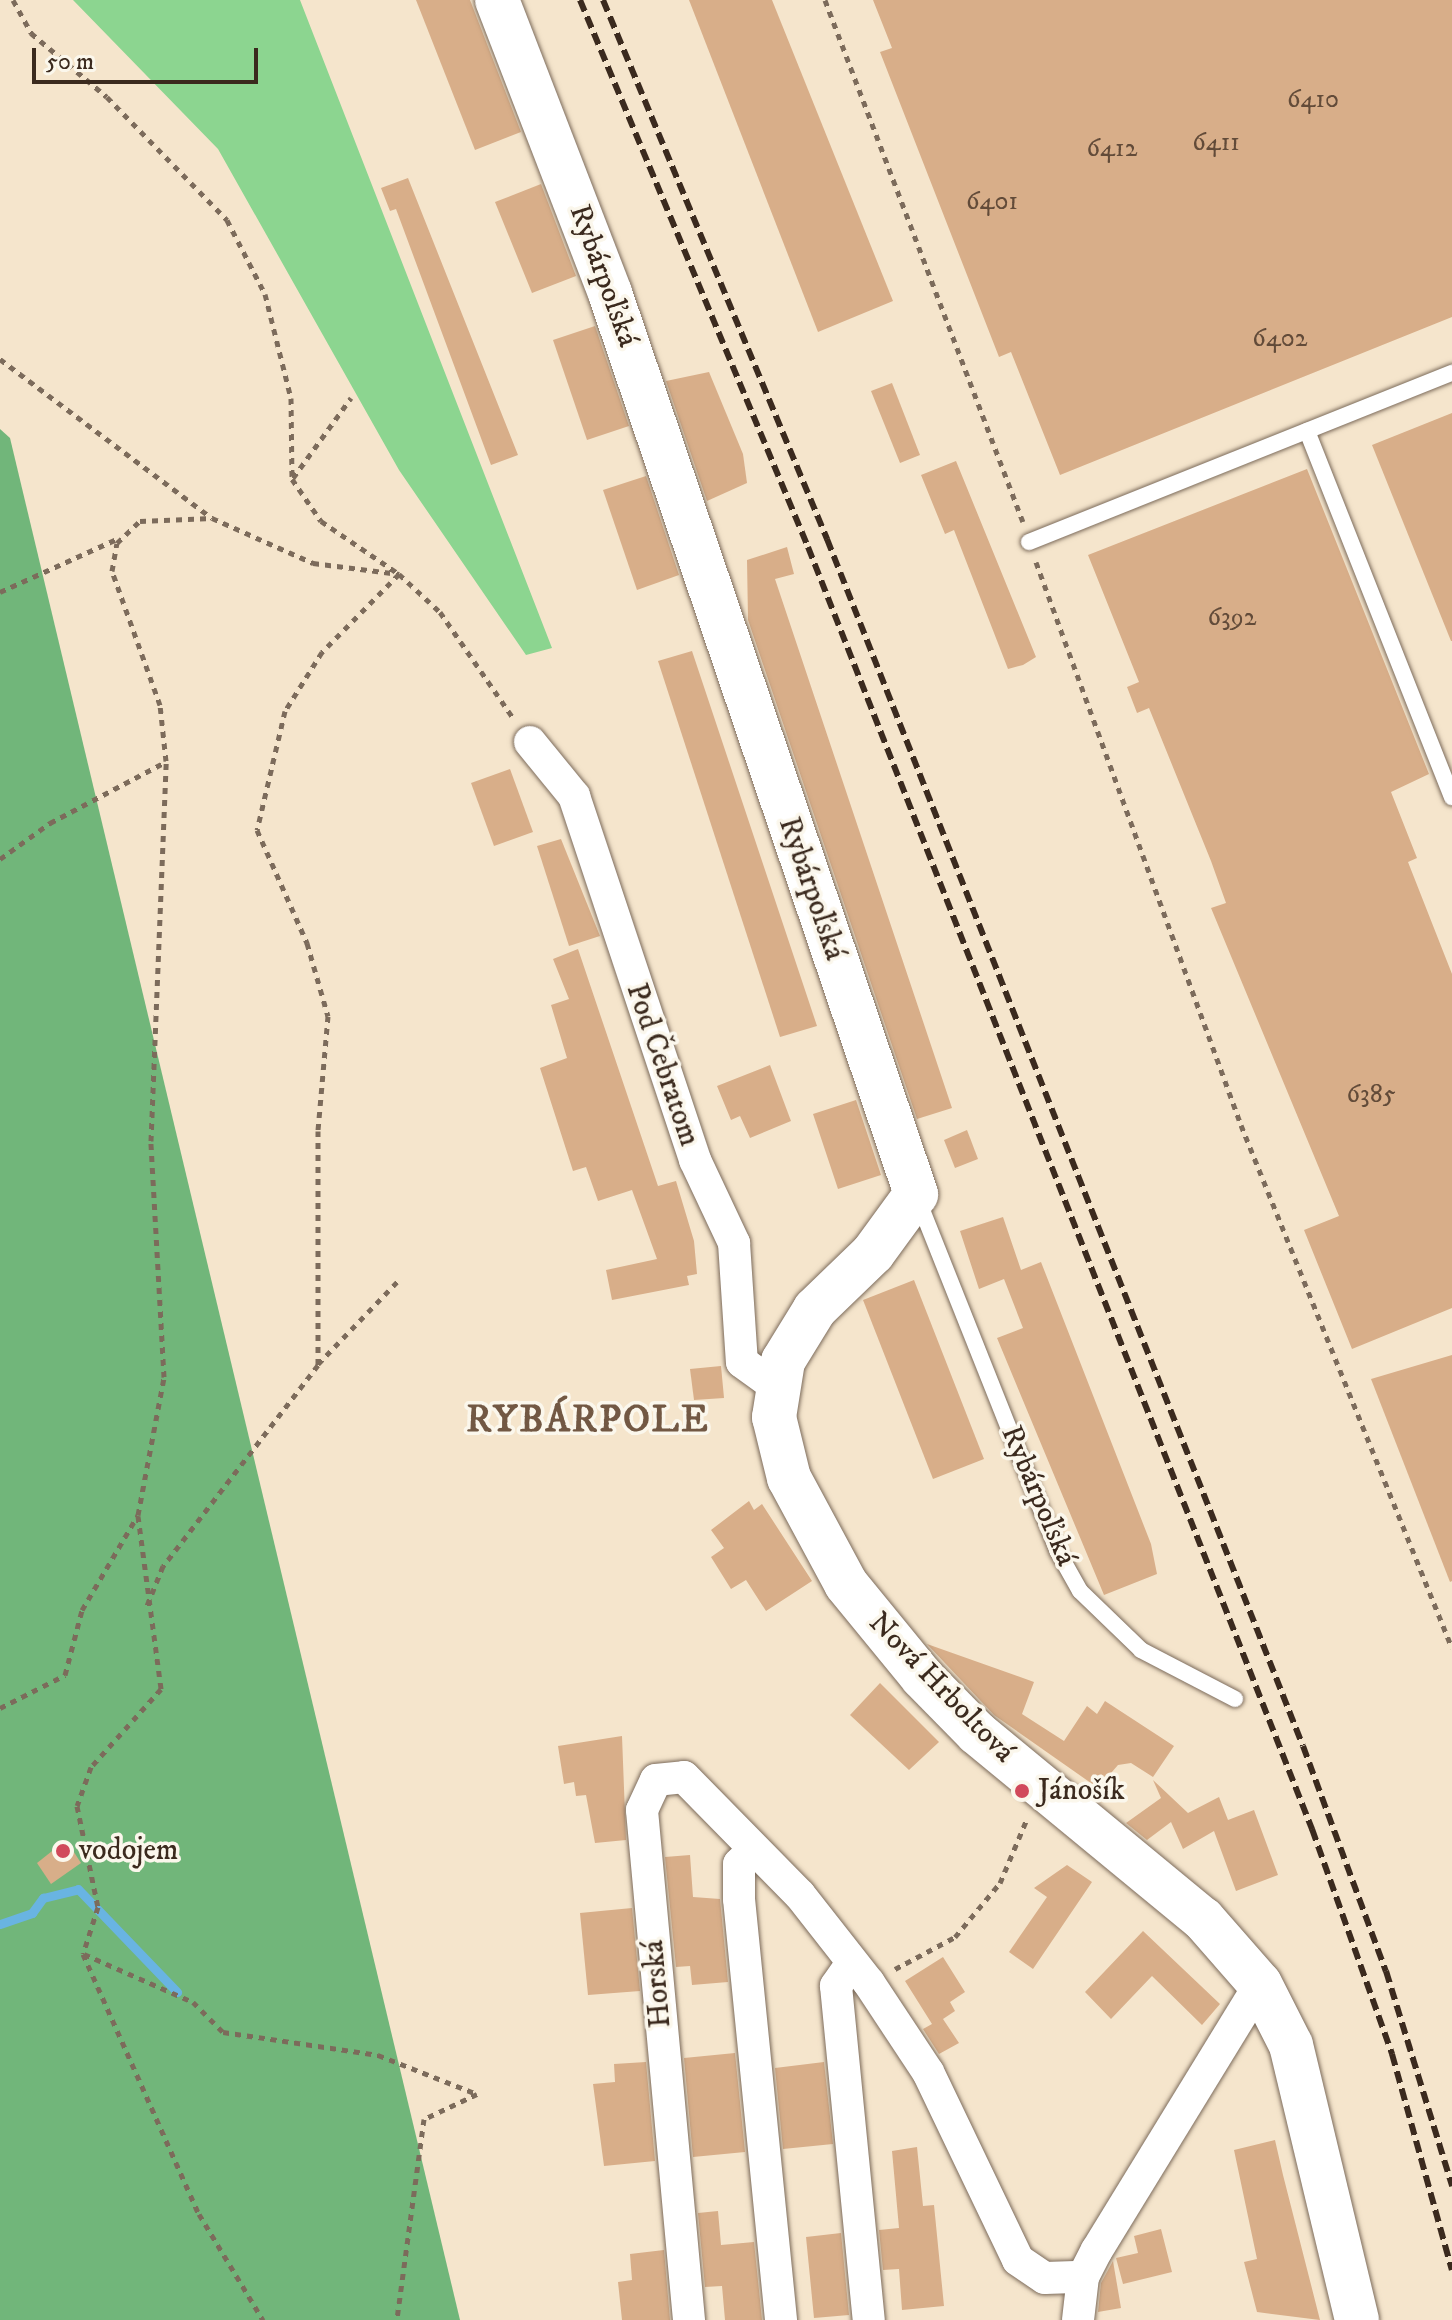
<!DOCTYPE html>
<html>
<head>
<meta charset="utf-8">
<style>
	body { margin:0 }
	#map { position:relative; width:1452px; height:2320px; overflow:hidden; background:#f5e5cc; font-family:"IM FELL DW Pica",serif }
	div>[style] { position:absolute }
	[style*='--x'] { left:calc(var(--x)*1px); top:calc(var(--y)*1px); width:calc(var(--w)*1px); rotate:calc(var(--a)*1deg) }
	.green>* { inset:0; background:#8cd590 }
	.forest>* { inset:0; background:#71b67a }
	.stream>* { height:9px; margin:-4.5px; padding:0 4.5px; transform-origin:4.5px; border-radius:4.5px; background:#69b4e2 }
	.building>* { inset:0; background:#d8ae89 }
	.path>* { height:5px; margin-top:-2.5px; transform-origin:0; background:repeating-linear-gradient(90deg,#7c6b5b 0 6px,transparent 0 12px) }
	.roads { filter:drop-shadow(0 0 2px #7c6b5b) drop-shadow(0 0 2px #7c6b5b) }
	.lane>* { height:16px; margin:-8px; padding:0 8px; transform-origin:8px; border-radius:8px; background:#fff }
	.street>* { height:32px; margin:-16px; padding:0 16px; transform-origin:16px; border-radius:16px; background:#fff }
	.secondary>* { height:44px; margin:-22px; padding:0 22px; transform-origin:22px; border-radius:22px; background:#fff }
	.rail>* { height:6px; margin-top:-3px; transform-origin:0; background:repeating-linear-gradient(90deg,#3b2a1e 0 12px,transparent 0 18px) }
	.dots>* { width:22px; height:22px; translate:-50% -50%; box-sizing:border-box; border:4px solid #fbf7ec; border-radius:50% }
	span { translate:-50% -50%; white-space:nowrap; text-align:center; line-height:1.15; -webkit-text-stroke:7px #fbf7ec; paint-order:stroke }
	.number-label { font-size:26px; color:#624b39 }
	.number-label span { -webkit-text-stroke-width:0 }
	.street-label { font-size:30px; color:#3b2a1e }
	.poi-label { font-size:30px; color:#3b2a1e }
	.left { translate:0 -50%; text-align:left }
	.district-label { font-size:38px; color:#725843; font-weight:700; letter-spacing:2px }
	.scale { position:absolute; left:32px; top:48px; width:226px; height:36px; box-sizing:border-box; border:4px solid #3b2a1e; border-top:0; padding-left:10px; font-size:24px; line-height:28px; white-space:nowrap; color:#3b2a1e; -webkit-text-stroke:6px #fbf7ec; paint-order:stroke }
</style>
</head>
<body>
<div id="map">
	<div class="green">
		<i style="clip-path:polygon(73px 0,300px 0,552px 648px,526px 655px,399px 470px,218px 149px)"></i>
	</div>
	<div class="forest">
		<i style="clip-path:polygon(0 429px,10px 438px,460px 2320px,0 2320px)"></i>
	</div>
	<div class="stream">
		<i style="--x:0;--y:1924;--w:34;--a:-19"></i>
		<i style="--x:32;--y:1913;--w:19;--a:-54"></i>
		<i style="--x:43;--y:1898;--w:36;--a:-14"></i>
		<i style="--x:78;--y:1889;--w:143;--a:46.1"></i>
	</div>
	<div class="building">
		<i style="clip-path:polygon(416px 0,470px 0,521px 132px,475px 150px)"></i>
		<i style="clip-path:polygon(689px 0,772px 0,893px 301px,818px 332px)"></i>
		<i style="clip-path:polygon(873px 0,1452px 0,1452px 317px,1060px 475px,1011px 352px,999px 357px,880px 52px,892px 48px)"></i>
		<i style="clip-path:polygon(408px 178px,518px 455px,491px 465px,396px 209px,390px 211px,381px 188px)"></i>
		<i style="clip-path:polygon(541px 184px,576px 276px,532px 293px,495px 202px)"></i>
		<i style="clip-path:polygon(595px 326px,629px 426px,587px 440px,553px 340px)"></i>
		<i style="clip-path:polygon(709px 372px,743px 454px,747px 483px,707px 501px,666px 381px)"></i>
		<i style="clip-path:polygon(892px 383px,920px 455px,900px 463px,871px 391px)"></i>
		<i style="clip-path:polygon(1452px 413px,1452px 641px,1451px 641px,1372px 445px)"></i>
		<i style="clip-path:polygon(956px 461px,1036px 657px,1023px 665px,1008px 669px,954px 530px,945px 534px,921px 475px)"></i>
		<i style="clip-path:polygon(1307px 469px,1429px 774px,1391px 792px,1417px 858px,1408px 862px,1452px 974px,1452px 1308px,1352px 1349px,1304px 1230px,1339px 1216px,1211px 908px,1226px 903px,1211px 861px,1149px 708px,1137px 713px,1127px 687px,1139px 682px,1088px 555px)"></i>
		<i style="clip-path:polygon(646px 476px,679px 575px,637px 590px,603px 490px)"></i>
		<i style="clip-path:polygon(787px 547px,794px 574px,775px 579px,952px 1108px,917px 1119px,748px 620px,747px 560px)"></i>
		<i style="clip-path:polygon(692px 651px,817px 1026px,780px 1037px,658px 661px)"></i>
		<i style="clip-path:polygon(510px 769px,533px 832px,494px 846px,471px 783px)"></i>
		<i style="clip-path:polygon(561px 839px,600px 936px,569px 946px,537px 846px)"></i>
		<i style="clip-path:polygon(578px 949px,658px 1186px,676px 1181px,694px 1241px,697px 1274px,687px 1276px,689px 1285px,612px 1300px,606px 1270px,657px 1259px,632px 1190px,598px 1201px,586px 1167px,573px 1171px,540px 1068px,567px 1058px,551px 1005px,569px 999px,553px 959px)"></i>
		<i style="clip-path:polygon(770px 1065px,791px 1121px,750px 1138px,740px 1116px,731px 1120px,717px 1086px)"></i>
		<i style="clip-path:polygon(856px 1100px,881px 1175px,838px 1189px,813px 1114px)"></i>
		<i style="clip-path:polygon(967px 1130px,978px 1159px,955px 1168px,944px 1140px)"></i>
		<i style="clip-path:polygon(1003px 1217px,1021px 1270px,1041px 1262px,1151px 1544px,1157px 1574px,1104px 1595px,997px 1338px,1023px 1328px,1004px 1279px,979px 1289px,960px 1231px)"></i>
		<i style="clip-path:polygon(914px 1280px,984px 1459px,933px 1479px,863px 1300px)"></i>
		<i style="clip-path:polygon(1452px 1355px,1452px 1581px,1450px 1582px,1371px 1379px)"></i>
		<i style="clip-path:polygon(721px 1366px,724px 1398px,694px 1400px,690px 1369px)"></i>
		<i style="clip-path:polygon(749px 1501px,754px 1510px,762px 1504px,812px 1581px,766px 1611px,746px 1580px,731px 1589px,711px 1557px,724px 1548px,711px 1530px)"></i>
		<i style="clip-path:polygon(927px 1644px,1034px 1682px,1022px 1714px,1064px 1741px,1087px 1706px,1097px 1714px,1105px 1701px,1174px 1746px,1153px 1777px,1131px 1763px,1118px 1765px,1098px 1788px,994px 1715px)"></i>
		<i style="clip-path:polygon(880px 1683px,939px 1742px,909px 1770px,850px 1715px)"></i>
		<i style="clip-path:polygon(622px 1736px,626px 1840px,595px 1843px,586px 1795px,576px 1796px,574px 1782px,564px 1784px,558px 1746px)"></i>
		<i style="clip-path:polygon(1153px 1780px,1188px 1813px,1219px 1797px,1228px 1820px,1254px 1810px,1278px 1875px,1236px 1891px,1214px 1831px,1183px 1849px,1171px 1822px,1147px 1840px,1126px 1823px,1161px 1798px)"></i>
		<i style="clip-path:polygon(66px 1840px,81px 1863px,51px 1884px,37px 1863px)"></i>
		<i style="clip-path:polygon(690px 1855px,693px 1897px,720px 1899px,728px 1982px,692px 1985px,690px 1966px,676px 1967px,665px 1857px)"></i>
		<i style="clip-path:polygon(1067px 1865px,1092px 1882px,1033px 1969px,1009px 1952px,1047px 1897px,1034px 1888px)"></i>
		<i style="clip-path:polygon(632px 1908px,640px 1991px,588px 1995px,580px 1913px)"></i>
		<i style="clip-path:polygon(1143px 1931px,1220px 2004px,1202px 2025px,1152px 1976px,1111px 2019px,1085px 1992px)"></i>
		<i style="clip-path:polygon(943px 1957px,965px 1992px,950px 2002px,955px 2011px,943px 2019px,959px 2043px,939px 2054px,923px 2029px,932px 2024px,905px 1981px)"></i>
		<i style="clip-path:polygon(735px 2053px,745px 2152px,693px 2157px,684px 2058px)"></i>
		<i style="clip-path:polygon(646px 2062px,655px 2161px,604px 2166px,593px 2084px,615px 2082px,614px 2064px)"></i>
		<i style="clip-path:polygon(824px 2062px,833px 2144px,783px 2149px,775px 2068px)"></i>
		<i style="clip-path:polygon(1275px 2140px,1283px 2175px,1320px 2320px,1257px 2312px,1244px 2262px,1257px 2259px,1234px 2150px)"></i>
		<i style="clip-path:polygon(917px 2147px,923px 2206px,934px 2205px,944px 2306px,902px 2310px,899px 2269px,883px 2270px,879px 2230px,899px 2228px,892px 2151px)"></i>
		<i style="clip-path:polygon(718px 2211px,721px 2245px,754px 2242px,762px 2320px,725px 2320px,722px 2286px,705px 2287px,698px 2213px)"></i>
		<i style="clip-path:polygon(1161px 2229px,1172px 2272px,1123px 2284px,1116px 2258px,1138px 2253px,1134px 2236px)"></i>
		<i style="clip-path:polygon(841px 2233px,849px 2315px,814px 2318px,806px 2237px)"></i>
		<i style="clip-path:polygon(664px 2250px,670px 2320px,622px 2320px,618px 2282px,632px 2280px,630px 2254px)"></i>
		<i style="clip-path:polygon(1113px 2261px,1121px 2308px,1098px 2312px,1101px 2283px)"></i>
	</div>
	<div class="path">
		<i style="--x:13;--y:0;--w:38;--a:61"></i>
		<i style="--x:31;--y:33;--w:99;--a:40.1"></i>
		<i style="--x:107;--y:97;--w:172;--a:45.7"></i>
		<i style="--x:227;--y:220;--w:83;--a:62.8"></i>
		<i style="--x:265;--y:294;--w:107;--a:76"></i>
		<i style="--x:291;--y:398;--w:81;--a:89.3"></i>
		<i style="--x:292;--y:479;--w:51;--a:55.4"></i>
		<i style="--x:321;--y:521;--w:94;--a:34.2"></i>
		<i style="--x:399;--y:574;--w:110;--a:134.6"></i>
		<i style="--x:322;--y:652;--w:70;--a:122.1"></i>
		<i style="--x:285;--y:711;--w:122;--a:103.2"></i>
		<i style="--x:257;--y:830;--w:124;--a:66.1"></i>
		<i style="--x:307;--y:943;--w:76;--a:74"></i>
		<i style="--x:328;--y:1016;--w:115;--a:95"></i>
		<i style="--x:318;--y:1131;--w:234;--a:90"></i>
		<i style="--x:318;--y:1365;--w:254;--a:127.6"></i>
		<i style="--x:163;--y:1566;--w:45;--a:112"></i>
		<i style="--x:825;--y:0;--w:558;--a:69.23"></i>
		<i style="--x:0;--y:359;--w:265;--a:36.9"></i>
		<i style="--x:293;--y:478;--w:99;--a:-54.1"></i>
		<i style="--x:1036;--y:562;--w:599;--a:69.99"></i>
		<i style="--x:1241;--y:1125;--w:564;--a:68.03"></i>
		<i style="--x:0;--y:592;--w:128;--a:-24.4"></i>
		<i style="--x:0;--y:859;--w:62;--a:-35.8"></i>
		<i style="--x:50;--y:823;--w:130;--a:-27.9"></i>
		<i style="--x:318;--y:1364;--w:115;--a:-46.1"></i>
		<i style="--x:138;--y:1516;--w:175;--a:82.4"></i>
		<i style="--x:161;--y:1689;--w:105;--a:131.9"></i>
		<i style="--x:91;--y:1767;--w:41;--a:109.7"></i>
		<i style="--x:77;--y:1806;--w:103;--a:78.3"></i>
		<i style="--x:98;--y:1907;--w:49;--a:107.7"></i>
		<i style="--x:83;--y:1954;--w:285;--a:66"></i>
		<i style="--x:199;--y:2214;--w:124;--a:58.9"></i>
		<i style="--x:0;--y:1708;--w:73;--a:-26.9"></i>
		<i style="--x:65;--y:1675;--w:67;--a:-75.3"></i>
		<i style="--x:82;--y:1610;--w:110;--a:-59.5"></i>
		<i style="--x:138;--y:1515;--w:140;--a:-79.3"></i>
		<i style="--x:164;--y:1377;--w:236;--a:-93.2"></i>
		<i style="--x:151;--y:1141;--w:380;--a:-87.7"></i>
		<i style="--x:166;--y:761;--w:56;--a:-96.1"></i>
		<i style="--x:160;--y:705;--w:142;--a:-109.7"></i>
		<i style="--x:112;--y:571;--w:28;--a:-80"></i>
		<i style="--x:117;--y:543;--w:32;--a:-44"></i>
		<i style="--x:140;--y:521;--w:72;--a:-2.4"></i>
		<i style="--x:212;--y:518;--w:111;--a:24"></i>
		<i style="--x:313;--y:563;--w:87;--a:7.3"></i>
		<i style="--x:399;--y:574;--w:56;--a:42.8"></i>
		<i style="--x:440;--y:612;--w:129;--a:55.4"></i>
		<i style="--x:84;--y:1954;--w:119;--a:23.8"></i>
		<i style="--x:193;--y:2002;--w:42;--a:45"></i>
		<i style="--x:223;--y:2032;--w:157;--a:8.4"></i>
		<i style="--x:378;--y:2055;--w:106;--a:21.5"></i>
		<i style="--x:477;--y:2094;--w:59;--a:154.7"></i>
		<i style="--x:424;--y:2119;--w:203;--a:97.7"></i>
		<i style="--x:895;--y:1969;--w:68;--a:-28.1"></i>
		<i style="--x:955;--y:1937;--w:70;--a:-50.2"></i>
		<i style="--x:1000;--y:1883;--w:67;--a:-67.2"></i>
	</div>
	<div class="roads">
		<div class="lane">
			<i style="--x:1307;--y:431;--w:394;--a:68.4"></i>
			<i style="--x:1029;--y:542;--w:456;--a:-21.8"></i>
			<i style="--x:918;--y:1200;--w:377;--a:68.3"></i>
			<i style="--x:1057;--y:1550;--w:47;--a:60.7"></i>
			<i style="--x:1080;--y:1591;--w:85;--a:44"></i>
			<i style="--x:1141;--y:1650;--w:106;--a:27.5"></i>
		</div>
		<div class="street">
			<i style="--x:530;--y:742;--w:70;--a:50.8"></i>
			<i style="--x:574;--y:796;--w:384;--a:71.6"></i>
			<i style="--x:695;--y:1160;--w:92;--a:64.8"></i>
			<i style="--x:734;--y:1243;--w:119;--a:86.2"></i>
			<i style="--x:742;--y:1362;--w:39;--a:36"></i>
			<i style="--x:752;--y:1851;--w:18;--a:135"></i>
			<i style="--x:739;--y:1864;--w:35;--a:90"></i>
			<i style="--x:739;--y:1899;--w:423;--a:84.3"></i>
			<i style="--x:852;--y:1963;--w:28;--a:125"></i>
			<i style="--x:836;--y:1986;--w:336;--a:84.4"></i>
			<i style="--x:689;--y:2320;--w:512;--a:-95.27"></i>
			<i style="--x:642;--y:1810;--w:33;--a:-65"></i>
			<i style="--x:656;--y:1780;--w:28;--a:-6"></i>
			<i style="--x:684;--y:1777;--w:165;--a:45.5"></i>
			<i style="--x:800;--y:1895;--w:112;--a:51.9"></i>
			<i style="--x:869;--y:1983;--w:107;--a:56.5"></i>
			<i style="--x:928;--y:2072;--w:208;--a:64.4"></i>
			<i style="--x:1018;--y:2260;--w:32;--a:34"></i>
			<i style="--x:1045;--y:2278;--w:38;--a:-2"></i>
			<i style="--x:1078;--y:2320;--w:43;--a:-83.4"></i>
			<i style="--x:1083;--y:2277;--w:30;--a:-63"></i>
			<i style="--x:1097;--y:2250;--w:312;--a:-58.5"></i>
		</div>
		<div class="secondary">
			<i style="--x:497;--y:0;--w:314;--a:68.9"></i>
			<i style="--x:610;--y:293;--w:952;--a:71.24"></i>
			<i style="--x:916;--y:1194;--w:73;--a:126.1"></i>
			<i style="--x:873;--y:1253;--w:81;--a:136"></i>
			<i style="--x:815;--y:1309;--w:61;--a:121.6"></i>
			<i style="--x:783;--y:1361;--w:57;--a:99.1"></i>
			<i style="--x:774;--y:1417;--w:63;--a:76.2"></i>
			<i style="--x:789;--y:1478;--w:120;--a:61.7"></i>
			<i style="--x:846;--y:1584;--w:120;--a:50.7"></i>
			<i style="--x:922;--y:1677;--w:78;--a:45.5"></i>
			<i style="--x:977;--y:1733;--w:293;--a:39.5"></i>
			<i style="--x:1203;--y:1919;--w:86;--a:48.8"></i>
			<i style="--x:1260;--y:1984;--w:68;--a:63.1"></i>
			<i style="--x:1291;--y:2045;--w:283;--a:76.5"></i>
		</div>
	</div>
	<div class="rail">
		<i style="--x:580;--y:0;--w:593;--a:67.37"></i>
		<i style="--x:808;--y:547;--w:1378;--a:68.54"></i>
		<i style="--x:1312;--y:1829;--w:239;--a:70.4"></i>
		<i style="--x:1392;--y:2054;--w:224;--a:74.5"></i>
		<i style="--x:603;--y:0;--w:584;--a:67.43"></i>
		<i style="--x:827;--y:539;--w:1297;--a:68.48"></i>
		<i style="--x:1303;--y:1746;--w:240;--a:69.8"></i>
		<i style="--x:1386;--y:1971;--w:225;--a:72.9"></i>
	</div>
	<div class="dots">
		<i style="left:1022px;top:1791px;background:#d1495b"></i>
		<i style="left:63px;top:1851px;background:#d1495b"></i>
	</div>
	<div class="number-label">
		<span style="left:1313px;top:100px">6410</span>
		<span style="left:1216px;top:143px">6411</span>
		<span style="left:1112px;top:149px">6412</span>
		<span style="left:992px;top:202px">6401</span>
		<span style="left:1280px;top:339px">6402</span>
		<span style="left:1232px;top:618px">6392</span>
		<span style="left:1371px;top:1095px">6385</span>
	</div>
	<div class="street-label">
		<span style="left:603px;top:276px;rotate:70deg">Rybárpoľská</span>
		<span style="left:811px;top:889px;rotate:71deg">Rybárpoľská</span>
		<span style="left:662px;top:1065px;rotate:71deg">Pod Čebratom</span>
		<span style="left:1038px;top:1496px;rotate:67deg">Rybárpoľská</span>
		<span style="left:941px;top:1688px;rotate:46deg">Nová Hrboltová</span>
		<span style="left:658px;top:1984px;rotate:-95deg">Horská</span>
	</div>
	<div class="poi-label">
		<span class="left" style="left:1038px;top:1791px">Jánošík</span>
		<span class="left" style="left:79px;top:1851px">vodojem</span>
	</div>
	<div class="district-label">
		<span style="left:588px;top:1421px">RYBÁRPOLE</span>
	</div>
	<div class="scale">50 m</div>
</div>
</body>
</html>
